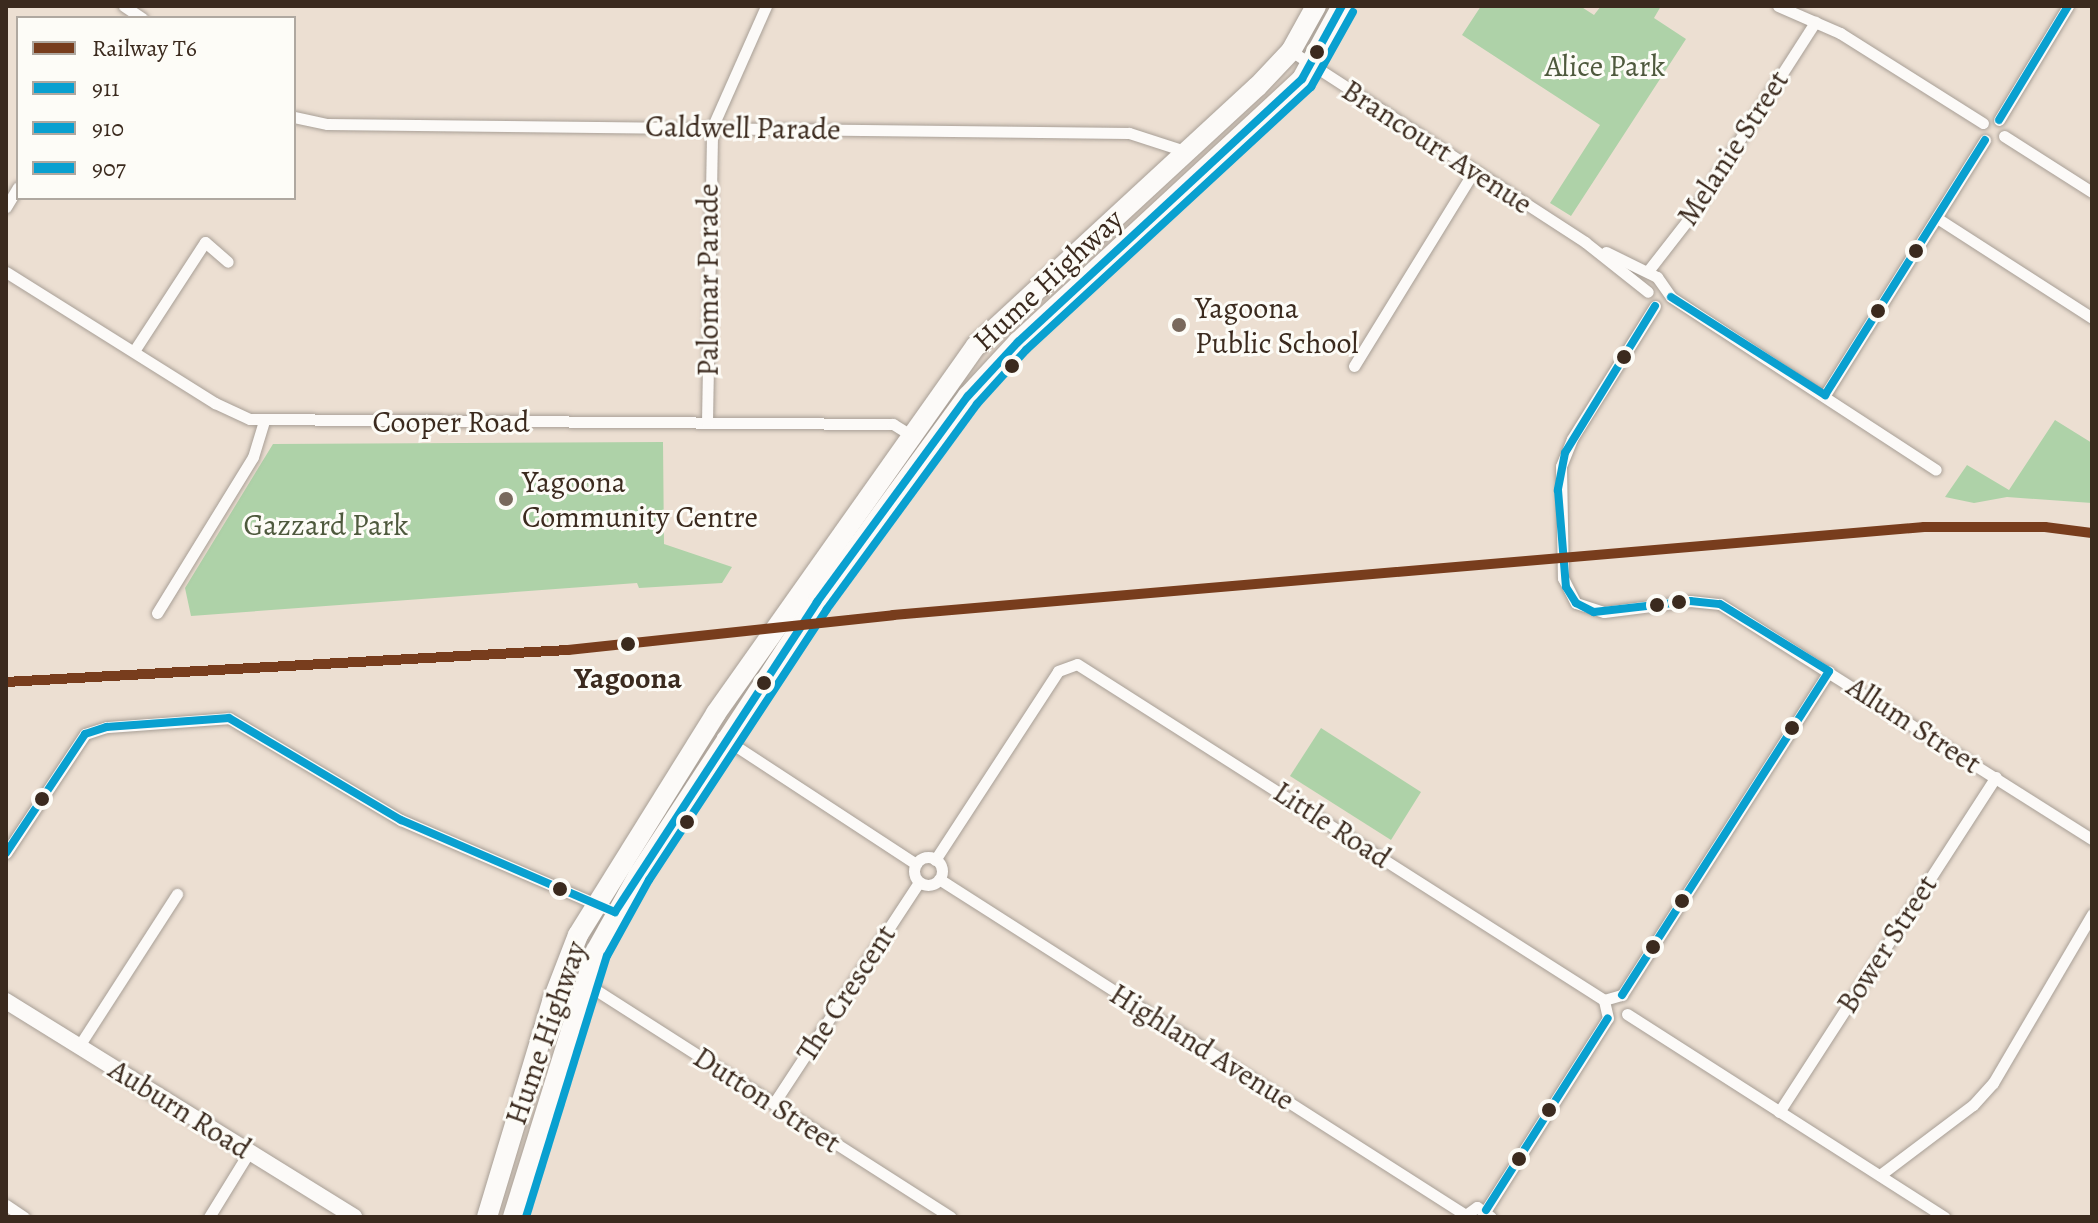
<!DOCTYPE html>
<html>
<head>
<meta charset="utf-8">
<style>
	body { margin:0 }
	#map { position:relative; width:2098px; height:1223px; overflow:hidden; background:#ecdfd2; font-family:Alegreya,serif }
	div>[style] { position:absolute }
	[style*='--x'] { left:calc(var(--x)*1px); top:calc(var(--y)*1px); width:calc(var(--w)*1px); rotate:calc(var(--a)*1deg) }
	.green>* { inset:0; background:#aed2a8 }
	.roads { filter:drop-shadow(0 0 2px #a89f96) drop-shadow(0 0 2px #a89f96) }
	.street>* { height:11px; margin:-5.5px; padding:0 5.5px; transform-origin:5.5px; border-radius:5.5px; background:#fcfaf8 }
	.street>.ring { margin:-5.5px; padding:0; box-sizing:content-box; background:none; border:11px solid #fcfaf8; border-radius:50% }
	.secondary>* { height:16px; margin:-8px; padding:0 8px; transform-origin:8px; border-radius:8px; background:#fcfaf8 }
	.highway>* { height:20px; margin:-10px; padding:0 10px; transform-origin:10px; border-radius:10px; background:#fcfaf8 }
	.bus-1>* { height:8px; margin:-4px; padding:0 4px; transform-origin:4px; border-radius:4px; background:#09a0d0 }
	.bus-2>* { height:8px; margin:-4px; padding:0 4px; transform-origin:4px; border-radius:4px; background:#09a0d0 }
	.bus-3>* { height:8px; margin:-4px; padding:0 4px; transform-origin:4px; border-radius:4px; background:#09a0d0 }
	.rail-1>* { height:10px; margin:-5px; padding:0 5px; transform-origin:5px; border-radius:5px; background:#783d1d }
	.dots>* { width:22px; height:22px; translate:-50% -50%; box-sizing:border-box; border:4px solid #fdfcf7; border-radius:50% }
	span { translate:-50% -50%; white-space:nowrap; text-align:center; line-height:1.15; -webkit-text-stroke:6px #fdfcf7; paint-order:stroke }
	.park-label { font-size:30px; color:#4e593d }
	.street-label { font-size:30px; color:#3b2a1e }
	.poi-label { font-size:30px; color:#3b2a1e }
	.left { translate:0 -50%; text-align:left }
	.stop-label { font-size:30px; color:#3b2a1e; font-weight:700 }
	.frame { position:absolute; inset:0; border:8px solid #3b2a1e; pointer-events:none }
	.legend { position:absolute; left:16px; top:16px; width:280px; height:184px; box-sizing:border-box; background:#fdfcf7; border:2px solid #afa8a0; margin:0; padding:10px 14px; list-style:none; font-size:24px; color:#3b2a1e }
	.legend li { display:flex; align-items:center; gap:16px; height:40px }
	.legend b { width:40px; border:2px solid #afa8a0 }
</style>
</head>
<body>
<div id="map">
	<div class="green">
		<i style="clip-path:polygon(1481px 6px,1580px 6px,1594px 15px,1601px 6px,1661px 6px,1654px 18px,1686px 39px,1571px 216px,1550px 203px,1600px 125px,1462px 35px)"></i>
		<i style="clip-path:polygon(2055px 420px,2092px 443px,2092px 503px,2007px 497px,1974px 503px,1945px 497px,1967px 465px,2009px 490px)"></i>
		<i style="clip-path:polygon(663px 442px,664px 544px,732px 567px,722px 583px,639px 588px,637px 583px,191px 616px,185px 588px,273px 444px)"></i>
		<i style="clip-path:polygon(1321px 728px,1421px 792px,1391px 840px,1290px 776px)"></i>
	</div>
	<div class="roads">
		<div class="street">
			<i style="--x:124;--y:6;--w:22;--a:34"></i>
			<i style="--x:1778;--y:6;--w:68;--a:23.5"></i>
			<i style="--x:1840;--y:33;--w:169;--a:32.2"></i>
			<i style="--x:1291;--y:51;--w:351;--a:33"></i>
			<i style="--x:1585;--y:242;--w:80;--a:38.4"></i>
			<i style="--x:294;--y:117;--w:34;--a:12"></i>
			<i style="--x:327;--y:124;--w:802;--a:0.64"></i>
			<i style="--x:1129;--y:133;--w:62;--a:17.9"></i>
			<i style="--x:1999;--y:120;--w:133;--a:-58.8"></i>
			<i style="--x:2004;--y:136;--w:104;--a:32.5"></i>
			<i style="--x:6;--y:207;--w:23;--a:-59"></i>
			<i style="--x:1937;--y:218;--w:184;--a:32.8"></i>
			<i style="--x:1606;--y:252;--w:57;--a:26.1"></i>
			<i style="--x:1657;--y:277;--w:24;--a:55"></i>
			<i style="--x:1648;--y:271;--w:68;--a:-52.1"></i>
			<i style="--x:1690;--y:217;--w:232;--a:-57.3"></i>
			<i style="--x:6;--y:272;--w:247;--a:32.1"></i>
			<i style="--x:215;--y:403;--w:38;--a:25"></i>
			<i style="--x:250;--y:419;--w:643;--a:0.45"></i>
			<i style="--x:893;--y:424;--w:26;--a:32"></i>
			<i style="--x:1671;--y:297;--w:316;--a:33.1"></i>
			<i style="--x:1655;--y:306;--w:157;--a:122"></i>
			<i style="--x:1572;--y:439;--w:29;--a:112"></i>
			<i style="--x:1561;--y:466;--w:112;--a:89"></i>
			<i style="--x:1563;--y:578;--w:28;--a:63"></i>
			<i style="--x:1576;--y:603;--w:29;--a:18"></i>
			<i style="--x:1604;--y:612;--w:87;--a:-7.3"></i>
			<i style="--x:1690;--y:601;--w:30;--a:6"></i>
			<i style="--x:1720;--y:604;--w:440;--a:32.3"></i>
			<i style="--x:134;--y:351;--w:130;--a:-56.9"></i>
			<i style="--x:205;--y:242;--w:30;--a:41"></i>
			<i style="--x:1354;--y:366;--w:229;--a:-58.4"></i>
			<i style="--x:1825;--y:395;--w:301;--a:-57.9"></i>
			<i style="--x:707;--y:422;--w:294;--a:-89"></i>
			<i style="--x:712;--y:128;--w:133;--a:-66.1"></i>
			<i style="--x:157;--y:613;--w:183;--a:-58.4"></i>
			<i style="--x:253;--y:457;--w:38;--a:-73"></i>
			<i style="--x:722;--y:737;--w:232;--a:33.2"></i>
			<i style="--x:6;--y:853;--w:143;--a:-56.4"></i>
			<i style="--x:85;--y:734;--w:23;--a:-18"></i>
			<i style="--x:107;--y:727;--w:122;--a:-4.2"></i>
			<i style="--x:229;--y:718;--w:200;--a:30.7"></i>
			<i style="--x:401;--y:820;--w:233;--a:23.3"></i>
			<i class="ring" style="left:914px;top:857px;width:17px;height:17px"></i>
			<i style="--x:935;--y:860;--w:225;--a:-56.9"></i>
			<i style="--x:1058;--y:671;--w:20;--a:-20"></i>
			<i style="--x:1077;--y:664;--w:625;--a:32.52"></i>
			<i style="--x:939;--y:879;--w:623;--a:32.54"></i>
			<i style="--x:585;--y:983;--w:434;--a:32.6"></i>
			<i style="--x:1622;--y:995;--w:384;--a:-57.4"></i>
			<i style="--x:1627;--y:1014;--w:377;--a:32.6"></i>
			<i style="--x:1608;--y:1018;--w:18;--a:-103"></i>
			<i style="--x:1604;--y:1000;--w:19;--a:-16"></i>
			<i style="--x:79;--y:1046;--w:181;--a:-57.2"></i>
			<i style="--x:774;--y:1103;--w:264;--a:-56.7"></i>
			<i style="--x:1779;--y:1112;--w:399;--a:-57.1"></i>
			<i style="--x:1880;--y:1175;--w:116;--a:-37"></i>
			<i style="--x:1973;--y:1105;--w:30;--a:-48"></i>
			<i style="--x:1993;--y:1083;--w:196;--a:-59.6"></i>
			<i style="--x:6;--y:1205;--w:22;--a:34"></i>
			<i style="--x:1486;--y:1210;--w:227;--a:-57.6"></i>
			<i style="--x:209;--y:1217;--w:76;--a:-58.4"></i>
			<i style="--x:1463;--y:1217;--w:17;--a:-36"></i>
			<i style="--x:1477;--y:1207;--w:17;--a:36"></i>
		</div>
		<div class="secondary">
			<i style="--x:6;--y:1001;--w:410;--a:31.8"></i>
		</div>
		<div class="highway">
			<i style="--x:487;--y:1217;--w:225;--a:-73.2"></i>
			<i style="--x:552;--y:1002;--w:72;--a:-68.8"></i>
			<i style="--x:578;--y:935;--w:261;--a:-58.1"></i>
			<i style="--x:716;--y:713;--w:450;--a:-54.7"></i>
			<i style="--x:976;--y:346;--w:382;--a:-42.7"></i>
			<i style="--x:1257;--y:87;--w:50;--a:-46.6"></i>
			<i style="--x:1291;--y:51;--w:51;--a:-60.9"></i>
			<i style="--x:513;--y:1217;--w:279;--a:-72.7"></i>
			<i style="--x:596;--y:951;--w:88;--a:-60.8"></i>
			<i style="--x:639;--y:874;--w:325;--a:-56.8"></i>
			<i style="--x:817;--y:602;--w:255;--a:-53.8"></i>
			<i style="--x:968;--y:396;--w:74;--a:-47.2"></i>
			<i style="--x:1018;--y:342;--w:387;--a:-42.8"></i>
			<i style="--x:1302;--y:79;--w:83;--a:-61.3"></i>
		</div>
	</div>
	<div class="bus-1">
		<i style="--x:1999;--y:120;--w:133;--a:-58.8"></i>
		<i style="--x:1671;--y:297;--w:183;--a:32.5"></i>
		<i style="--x:1655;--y:306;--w:172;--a:121.5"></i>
		<i style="--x:1565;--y:453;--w:38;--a:101"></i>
		<i style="--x:1558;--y:490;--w:97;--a:85.3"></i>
		<i style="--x:1566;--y:587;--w:19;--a:58"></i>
		<i style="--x:1576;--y:603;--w:20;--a:27"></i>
		<i style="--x:1594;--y:612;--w:97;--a:-6.5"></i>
		<i style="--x:1690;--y:601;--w:30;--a:6"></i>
		<i style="--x:1720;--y:604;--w:128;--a:31.6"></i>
		<i style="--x:1825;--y:395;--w:301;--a:-57.9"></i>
		<i style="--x:1622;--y:995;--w:384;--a:-57.4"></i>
		<i style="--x:1486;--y:1210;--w:227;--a:-57.6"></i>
	</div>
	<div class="bus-2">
		<i style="--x:6;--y:853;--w:143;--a:-56.4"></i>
		<i style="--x:85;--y:734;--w:23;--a:-18"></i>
		<i style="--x:107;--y:727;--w:122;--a:-4.2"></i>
		<i style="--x:229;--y:718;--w:200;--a:30.7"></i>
		<i style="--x:401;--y:820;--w:233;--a:23.3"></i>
		<i style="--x:615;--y:912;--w:370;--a:-56.9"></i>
		<i style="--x:817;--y:602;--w:255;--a:-53.8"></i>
		<i style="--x:968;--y:396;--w:74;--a:-47.2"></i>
		<i style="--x:1018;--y:342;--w:387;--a:-42.8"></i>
		<i style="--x:1302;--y:79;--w:83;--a:-61.3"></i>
	</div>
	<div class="bus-3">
		<i style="--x:526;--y:1217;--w:273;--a:-72.8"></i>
		<i style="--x:607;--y:956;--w:87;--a:-61.1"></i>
		<i style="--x:649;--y:880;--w:324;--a:-56.7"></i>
		<i style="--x:827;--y:609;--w:254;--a:-53.8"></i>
		<i style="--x:977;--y:404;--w:73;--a:-47.8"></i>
		<i style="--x:1026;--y:350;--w:388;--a:-42.7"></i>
		<i style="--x:1311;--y:87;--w:86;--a:-60.8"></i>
	</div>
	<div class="rail-1">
		<i style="--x:6;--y:682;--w:563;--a:-3.26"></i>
		<i style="--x:568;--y:650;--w:327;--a:-6.1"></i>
		<i style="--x:893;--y:615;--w:1035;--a:-4.88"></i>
		<i style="--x:1924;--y:527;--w:121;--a:0"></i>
		<i style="--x:2045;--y:527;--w:47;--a:7.3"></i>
	</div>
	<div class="dots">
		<i style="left:1317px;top:52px;background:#3b2a1e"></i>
		<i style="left:1916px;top:251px;background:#3b2a1e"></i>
		<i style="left:1878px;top:311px;background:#3b2a1e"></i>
		<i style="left:1179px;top:325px;background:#79695d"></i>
		<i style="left:1624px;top:357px;background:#3b2a1e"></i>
		<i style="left:1012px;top:366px;background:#3b2a1e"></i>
		<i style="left:506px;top:499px;background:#79695d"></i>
		<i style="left:1679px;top:602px;background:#3b2a1e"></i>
		<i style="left:1657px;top:605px;background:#3b2a1e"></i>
		<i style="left:628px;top:644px;background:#3b2a1e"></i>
		<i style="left:764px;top:683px;background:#3b2a1e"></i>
		<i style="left:1792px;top:728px;background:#3b2a1e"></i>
		<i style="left:42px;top:799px;background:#3b2a1e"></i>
		<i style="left:687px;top:822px;background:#3b2a1e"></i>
		<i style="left:560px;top:889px;background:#3b2a1e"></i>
		<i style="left:1682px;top:901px;background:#3b2a1e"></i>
		<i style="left:1653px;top:947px;background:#3b2a1e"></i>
		<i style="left:1549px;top:1110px;background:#3b2a1e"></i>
		<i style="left:1519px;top:1159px;background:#3b2a1e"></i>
	</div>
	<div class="park-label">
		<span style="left:1605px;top:66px">Alice Park</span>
		<span style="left:326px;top:525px">Gazzard Park</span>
	</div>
	<div class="street-label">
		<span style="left:743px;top:128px;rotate:1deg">Caldwell Parade</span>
		<span style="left:1437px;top:147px;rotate:33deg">Brancourt Avenue</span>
		<span style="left:1733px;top:148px;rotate:-57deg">Melanie Street</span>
		<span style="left:708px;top:280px;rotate:-90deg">Palomar Parade</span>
		<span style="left:1048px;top:280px;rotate:-43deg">Hume Highway</span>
		<span style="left:451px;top:422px">Cooper Road</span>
		<span style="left:1914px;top:725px;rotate:33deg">Allum Street</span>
		<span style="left:1332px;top:825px;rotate:33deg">Little Road</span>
		<span style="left:1887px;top:944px;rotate:-57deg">Bower Street</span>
		<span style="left:846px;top:993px;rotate:-57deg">The Crescent</span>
		<span style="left:546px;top:1033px;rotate:-71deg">Hume Highway</span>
		<span style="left:1202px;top:1047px;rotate:32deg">Highland Avenue</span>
		<span style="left:767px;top:1100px;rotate:33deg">Dutton Street</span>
		<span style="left:180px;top:1109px;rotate:32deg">Auburn Road</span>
	</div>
	<div class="poi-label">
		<span class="left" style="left:1195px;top:325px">Yagoona<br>Public School</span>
		<span class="left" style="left:522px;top:499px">Yagoona<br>Community Centre</span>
	</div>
	<div class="stop-label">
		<span style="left:628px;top:678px">Yagoona</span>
	</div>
	<div class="frame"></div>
	<ul class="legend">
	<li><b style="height:10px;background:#783d1d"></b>Railway T6</li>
	<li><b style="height:10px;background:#09a0d0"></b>911</li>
	<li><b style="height:10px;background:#09a0d0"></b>910</li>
	<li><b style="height:10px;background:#09a0d0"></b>907</li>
	</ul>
</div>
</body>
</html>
